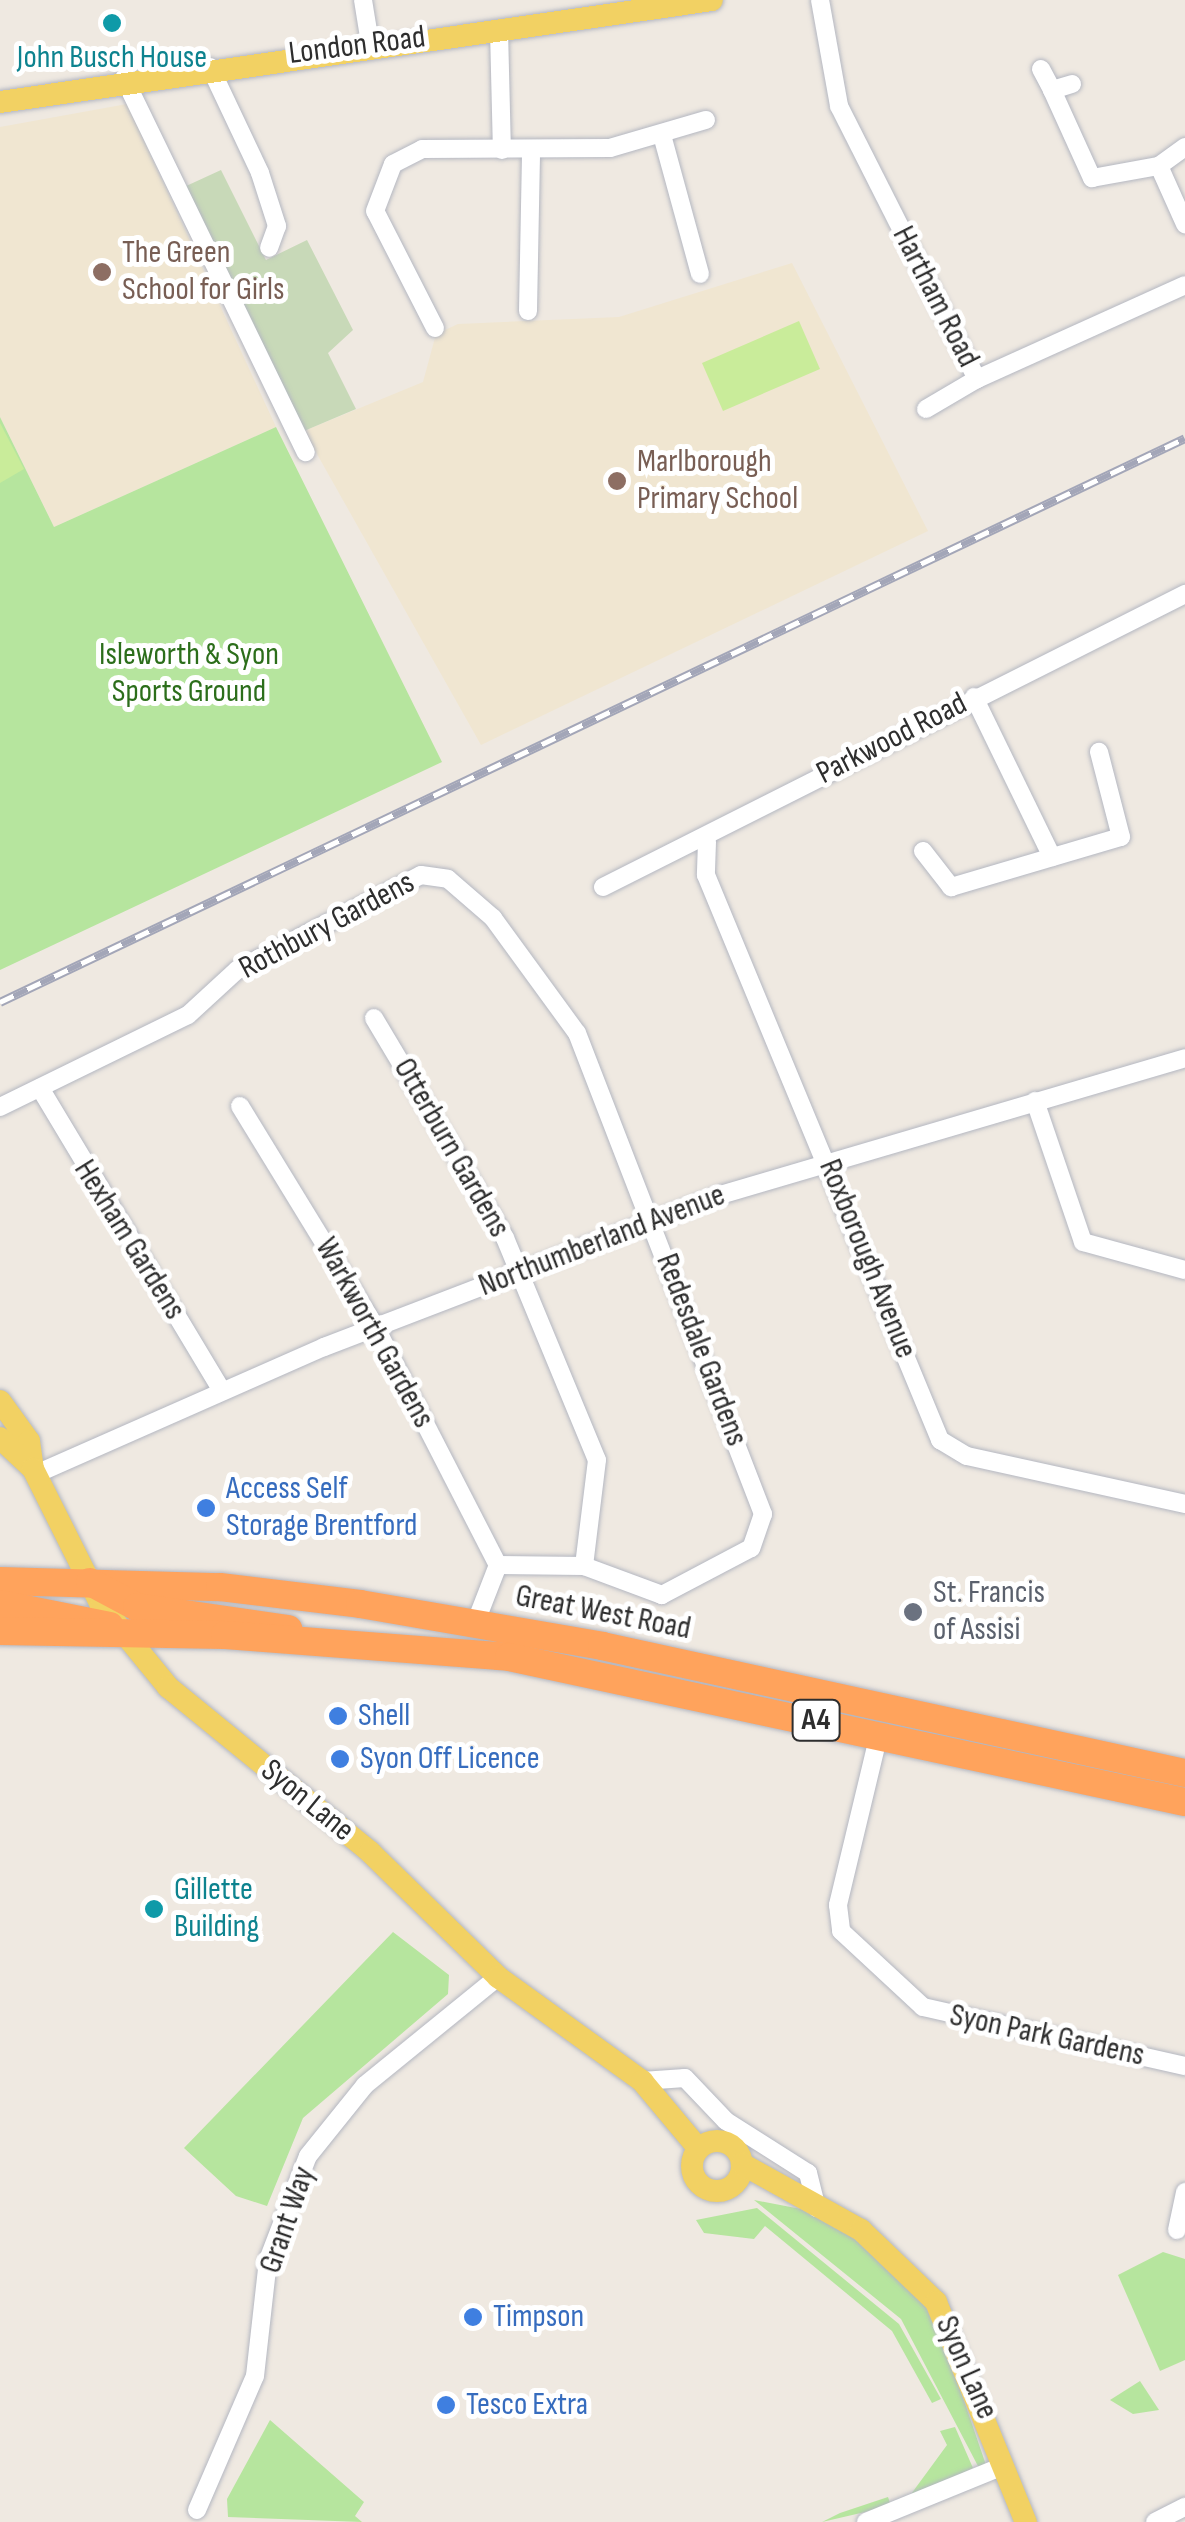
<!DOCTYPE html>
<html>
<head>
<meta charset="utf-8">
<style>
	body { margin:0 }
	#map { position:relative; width:1185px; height:2522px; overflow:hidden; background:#efe9e1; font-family:"Sofia Sans Condensed",sans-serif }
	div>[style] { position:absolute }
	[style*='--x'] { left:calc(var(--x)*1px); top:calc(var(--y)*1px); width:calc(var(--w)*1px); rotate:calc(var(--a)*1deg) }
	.education>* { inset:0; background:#f0e6d1 }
	.green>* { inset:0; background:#b6e59e }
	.cemetery>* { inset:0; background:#c8d9b8 }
	.pitch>* { inset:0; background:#c9ec9a }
	.roads { filter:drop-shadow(0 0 2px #b4b7c1) drop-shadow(0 0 2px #b4b7c1) }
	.minor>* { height:18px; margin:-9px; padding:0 9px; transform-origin:9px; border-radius:9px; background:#fff }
	.major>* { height:22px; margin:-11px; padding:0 11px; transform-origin:11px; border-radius:11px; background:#f2d163 }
	.major>.ring { margin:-11px; padding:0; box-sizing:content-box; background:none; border:22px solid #f2d163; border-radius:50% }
	.highway>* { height:28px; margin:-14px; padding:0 14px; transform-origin:14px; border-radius:14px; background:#ffa35c }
	.rail>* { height:9px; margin-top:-4.5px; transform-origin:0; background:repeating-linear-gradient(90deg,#fff 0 15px,#a3a6b8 0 30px); box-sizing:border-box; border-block:2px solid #a3a6b8 }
	.dots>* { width:28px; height:28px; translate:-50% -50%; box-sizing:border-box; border:5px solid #fff; border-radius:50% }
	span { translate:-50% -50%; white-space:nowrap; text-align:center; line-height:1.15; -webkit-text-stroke:10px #fff; paint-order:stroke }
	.shield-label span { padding:2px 8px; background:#fff; border:2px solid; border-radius:8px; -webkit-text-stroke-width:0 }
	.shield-label { font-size:30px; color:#2e2e2e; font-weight:700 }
	.street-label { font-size:32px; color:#2e2e2e }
	.culture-label { font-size:32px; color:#0d838f }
	.left { translate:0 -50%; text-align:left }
	.education-label { font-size:32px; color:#785e54 }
	.park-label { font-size:32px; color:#2c6e1b }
	.shop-label { font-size:32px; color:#366cbe }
	.worship-label { font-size:32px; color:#5b616d }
</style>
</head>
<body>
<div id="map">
	<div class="education">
		<i style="clip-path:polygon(127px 104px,276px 427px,54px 527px,0 417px,0 127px)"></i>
		<i style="clip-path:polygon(792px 263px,928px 531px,481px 745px,304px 431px,423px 382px,436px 334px,458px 324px,619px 317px)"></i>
	</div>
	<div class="green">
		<i style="clip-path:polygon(0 417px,54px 527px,276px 427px,442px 762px,0 970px)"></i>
		<i style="clip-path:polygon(393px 1932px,449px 1975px,448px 1994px,303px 2118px,267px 2206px,236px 2196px,184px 2148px)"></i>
		<i style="clip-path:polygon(754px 2200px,801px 2209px,861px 2240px,933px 2310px,986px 2465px,979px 2468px,901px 2319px)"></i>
		<i style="clip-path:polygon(757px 2208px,899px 2324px,941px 2399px,932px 2403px,892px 2331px,765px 2226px,754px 2239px,704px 2233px,696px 2220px)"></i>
		<i style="clip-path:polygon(1163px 2252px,1185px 2259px,1185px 2360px,1160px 2371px,1118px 2275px)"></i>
		<i style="clip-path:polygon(1140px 2381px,1159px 2410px,1133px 2414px,1110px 2400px)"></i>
		<i style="clip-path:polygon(270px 2420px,364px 2502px,355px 2516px,362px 2522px,228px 2517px,227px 2499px)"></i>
		<i style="clip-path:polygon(955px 2427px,973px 2468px,906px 2501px,947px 2445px,940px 2431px)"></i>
		<i style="clip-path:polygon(888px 2497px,891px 2506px,822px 2522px,840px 2513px)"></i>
	</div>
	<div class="cemetery">
		<i style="clip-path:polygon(221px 170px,266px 260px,307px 240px,353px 330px,328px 353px,356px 409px,304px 431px,184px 187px)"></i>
	</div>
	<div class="pitch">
		<i style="clip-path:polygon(799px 321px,820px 369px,723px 411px,702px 363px)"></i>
		<i style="clip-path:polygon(0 423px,24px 469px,0 483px)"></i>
	</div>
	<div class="roads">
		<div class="minor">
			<i style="--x:363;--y:0;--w:44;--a:80.8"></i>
			<i style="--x:820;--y:0;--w:108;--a:79.8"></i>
			<i style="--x:839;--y:106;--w:306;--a:63.2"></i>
			<i style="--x:977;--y:379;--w:228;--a:-24.3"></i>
			<i style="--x:499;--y:30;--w:120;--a:88.6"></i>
			<i style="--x:210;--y:67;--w:117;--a:64.7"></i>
			<i style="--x:260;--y:173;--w:56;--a:72.2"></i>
			<i style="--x:277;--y:226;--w:23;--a:110"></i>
			<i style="--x:1041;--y:69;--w:24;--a:62"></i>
			<i style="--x:124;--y:78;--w:416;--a:64.1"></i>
			<i style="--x:1072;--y:84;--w:21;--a:163"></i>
			<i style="--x:1052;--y:90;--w:97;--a:65.6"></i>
			<i style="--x:1092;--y:178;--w:68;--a:-10.2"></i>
			<i style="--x:662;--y:135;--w:144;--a:74.7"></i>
			<i style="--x:1185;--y:147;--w:32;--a:144"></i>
			<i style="--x:1159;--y:166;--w:64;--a:65.9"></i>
			<i style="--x:528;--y:311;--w:158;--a:-88.9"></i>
			<i style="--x:435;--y:328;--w:131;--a:-117.1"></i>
			<i style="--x:375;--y:211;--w:50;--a:-69"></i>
			<i style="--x:393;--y:164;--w:33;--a:-27"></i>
			<i style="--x:422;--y:149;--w:188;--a:-0.3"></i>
			<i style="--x:610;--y:148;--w:100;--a:-16.3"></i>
			<i style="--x:926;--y:409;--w:59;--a:-30.5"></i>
			<i style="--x:974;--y:697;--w:178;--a:64"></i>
			<i style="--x:707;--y:842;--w:33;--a:92"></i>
			<i style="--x:706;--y:875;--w:612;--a:67.5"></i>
			<i style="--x:940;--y:1440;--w:31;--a:31"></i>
			<i style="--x:967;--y:1456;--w:223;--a:12.4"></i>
			<i style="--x:923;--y:851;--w:46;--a:52.1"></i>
			<i style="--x:951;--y:887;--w:177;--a:-16.4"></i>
			<i style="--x:1121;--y:837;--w:88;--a:-104.5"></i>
			<i style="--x:603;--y:887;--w:652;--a:-26.72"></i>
			<i style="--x:374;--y:1018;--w:256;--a:59.2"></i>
			<i style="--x:505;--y:1238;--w:240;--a:67.5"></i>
			<i style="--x:597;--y:1460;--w:107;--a:97"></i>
			<i style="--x:40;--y:1088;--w:351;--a:59"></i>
			<i style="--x:1035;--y:1101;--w:149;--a:71.2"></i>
			<i style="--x:1083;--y:1242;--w:106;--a:15.4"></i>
			<i style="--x:240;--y:1106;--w:260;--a:58.5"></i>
			<i style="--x:376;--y:1328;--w:267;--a:62.8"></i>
			<i style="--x:0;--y:1107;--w:209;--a:-26.1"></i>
			<i style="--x:188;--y:1015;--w:67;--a:-42.6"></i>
			<i style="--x:237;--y:970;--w:207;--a:-27.3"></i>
			<i style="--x:421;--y:875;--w:27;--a:8"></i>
			<i style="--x:448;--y:879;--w:60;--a:40.9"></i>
			<i style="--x:493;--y:918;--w:142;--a:53.9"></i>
			<i style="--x:577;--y:1033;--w:516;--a:68.86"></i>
			<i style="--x:763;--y:1514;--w:36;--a:109"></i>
			<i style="--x:751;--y:1548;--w:101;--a:152.2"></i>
			<i style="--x:662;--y:1595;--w:83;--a:-159.6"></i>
			<i style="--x:584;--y:1566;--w:86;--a:-179.3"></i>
			<i style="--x:36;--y:1474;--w:315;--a:-23.8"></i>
			<i style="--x:324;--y:1347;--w:424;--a:-21"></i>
			<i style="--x:720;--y:1195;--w:485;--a:-16.4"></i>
			<i style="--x:475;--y:1624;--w:63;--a:-68.7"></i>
			<i style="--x:879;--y:1734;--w:176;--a:103.5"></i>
			<i style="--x:838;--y:1905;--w:26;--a:83"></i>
			<i style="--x:841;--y:1931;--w:112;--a:42.8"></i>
			<i style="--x:923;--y:2007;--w:269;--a:12.7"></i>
			<i style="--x:642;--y:2081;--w:43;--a:-4"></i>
			<i style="--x:685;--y:2078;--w:59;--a:46.4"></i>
			<i style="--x:726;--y:2121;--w:97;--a:32.4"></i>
			<i style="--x:808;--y:2173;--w:36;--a:76"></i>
			<i style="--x:1177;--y:2230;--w:39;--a:-78"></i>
			<i style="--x:197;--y:2510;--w:146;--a:-66.6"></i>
			<i style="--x:255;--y:2376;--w:117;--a:-83.6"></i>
			<i style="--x:268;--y:2260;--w:111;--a:-69"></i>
			<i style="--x:308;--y:2156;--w:91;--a:-51.2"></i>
			<i style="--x:365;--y:2085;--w:171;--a:-39.1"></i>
			<i style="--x:866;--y:2522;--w:148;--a:-22.2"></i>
			<i style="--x:1155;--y:2522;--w:34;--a:-27"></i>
		</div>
		<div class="major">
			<i style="--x:0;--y:102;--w:719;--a:-8.15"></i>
			<i style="--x:0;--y:1401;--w:49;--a:54.1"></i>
			<i style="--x:29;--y:1441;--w:28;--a:82"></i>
			<i style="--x:0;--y:1438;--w:45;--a:43.2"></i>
			<i style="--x:33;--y:1469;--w:152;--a:63.4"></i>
			<i style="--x:101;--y:1605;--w:106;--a:50.7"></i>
			<i style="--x:168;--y:1687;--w:261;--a:39.2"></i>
			<i style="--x:370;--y:1852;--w:179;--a:44.3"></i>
			<i style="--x:498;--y:1977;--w:178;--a:35.8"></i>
			<i style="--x:642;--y:2081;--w:87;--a:50.1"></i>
			<i class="ring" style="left:692px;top:2141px;width:28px;height:28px"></i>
			<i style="--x:742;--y:2164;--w:136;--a:29"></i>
			<i style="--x:861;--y:2230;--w:104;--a:43.8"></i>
			<i style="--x:936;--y:2302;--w:238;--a:67.8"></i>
		</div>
		<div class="highway">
			<i style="--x:0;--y:1581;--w:220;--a:1.6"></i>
			<i style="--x:220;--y:1587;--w:141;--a:6.9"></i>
			<i style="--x:360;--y:1604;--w:246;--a:9.8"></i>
			<i style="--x:602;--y:1646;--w:597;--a:12.29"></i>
			<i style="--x:90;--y:1582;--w:53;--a:28"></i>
			<i style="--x:137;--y:1607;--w:153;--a:8.3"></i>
			<i style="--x:0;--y:1604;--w:112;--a:11.3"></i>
			<i style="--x:0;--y:1631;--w:225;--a:1"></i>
			<i style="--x:225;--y:1635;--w:285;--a:4.4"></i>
			<i style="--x:509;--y:1657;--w:691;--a:12.11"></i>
		</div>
	</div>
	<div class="rail">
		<i style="--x:0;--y:1002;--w:1312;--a:-25.45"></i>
	</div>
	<div class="dots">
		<i style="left:112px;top:23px;background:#0f9aa8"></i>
		<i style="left:102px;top:272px;background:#8d6e63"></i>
		<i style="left:617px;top:481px;background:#8d6e63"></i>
		<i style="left:206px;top:1508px;background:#3f7fe0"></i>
		<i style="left:913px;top:1612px;background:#6b7280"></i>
		<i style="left:338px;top:1716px;background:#3f7fe0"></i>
		<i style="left:340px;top:1759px;background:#3f7fe0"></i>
		<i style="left:154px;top:1909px;background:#0f9aa8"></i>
		<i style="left:473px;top:2317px;background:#3f7fe0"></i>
		<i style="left:446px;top:2405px;background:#3f7fe0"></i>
	</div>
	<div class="shield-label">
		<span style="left:816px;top:1720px">A4</span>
	</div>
	<div class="street-label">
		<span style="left:357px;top:46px;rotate:-7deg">London Road</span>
		<span style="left:935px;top:297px;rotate:63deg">Hartham Road</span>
		<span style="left:892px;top:739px;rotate:-27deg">Parkwood Road</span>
		<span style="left:327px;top:926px;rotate:-28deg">Rothbury Gardens</span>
		<span style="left:451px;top:1148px;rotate:60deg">Otterburn Gardens</span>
		<span style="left:129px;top:1240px;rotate:58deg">Hexham Gardens</span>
		<span style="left:602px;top:1241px;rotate:-21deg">Northumberland Avenue</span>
		<span style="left:867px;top:1259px;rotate:68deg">Roxborough Avenue</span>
		<span style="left:374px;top:1333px;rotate:61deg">Warkworth Gardens</span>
		<span style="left:701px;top:1350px;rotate:69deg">Redesdale Gardens</span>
		<span style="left:603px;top:1613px;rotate:11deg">Great West Road</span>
		<span style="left:307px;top:1801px;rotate:39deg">Syon Lane</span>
		<span style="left:1047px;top:2036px;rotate:12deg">Syon Park Gardens</span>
		<span style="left:288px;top:2220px;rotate:-71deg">Grant Way</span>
		<span style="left:966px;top:2368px;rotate:66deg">Syon Lane</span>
	</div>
	<div class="culture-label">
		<span style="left:112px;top:58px">John Busch House</span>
		<span class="left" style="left:174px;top:1909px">Gillette<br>Building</span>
	</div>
	<div class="education-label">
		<span class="left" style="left:122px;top:272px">The Green<br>School for Girls</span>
		<span class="left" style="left:637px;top:481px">Marlborough<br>Primary School</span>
	</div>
	<div class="park-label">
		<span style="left:189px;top:674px">Isleworth &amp; Syon<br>Sports Ground</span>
	</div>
	<div class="shop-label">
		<span class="left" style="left:226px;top:1508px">Access Self<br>Storage Brentford</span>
		<span class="left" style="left:358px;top:1716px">Shell</span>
		<span class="left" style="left:360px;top:1759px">Syon Off Licence</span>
		<span class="left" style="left:493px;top:2317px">Timpson</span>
		<span class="left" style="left:466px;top:2405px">Tesco Extra</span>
	</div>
	<div class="worship-label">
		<span class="left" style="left:933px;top:1612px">St. Francis<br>of Assisi</span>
	</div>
</div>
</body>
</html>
